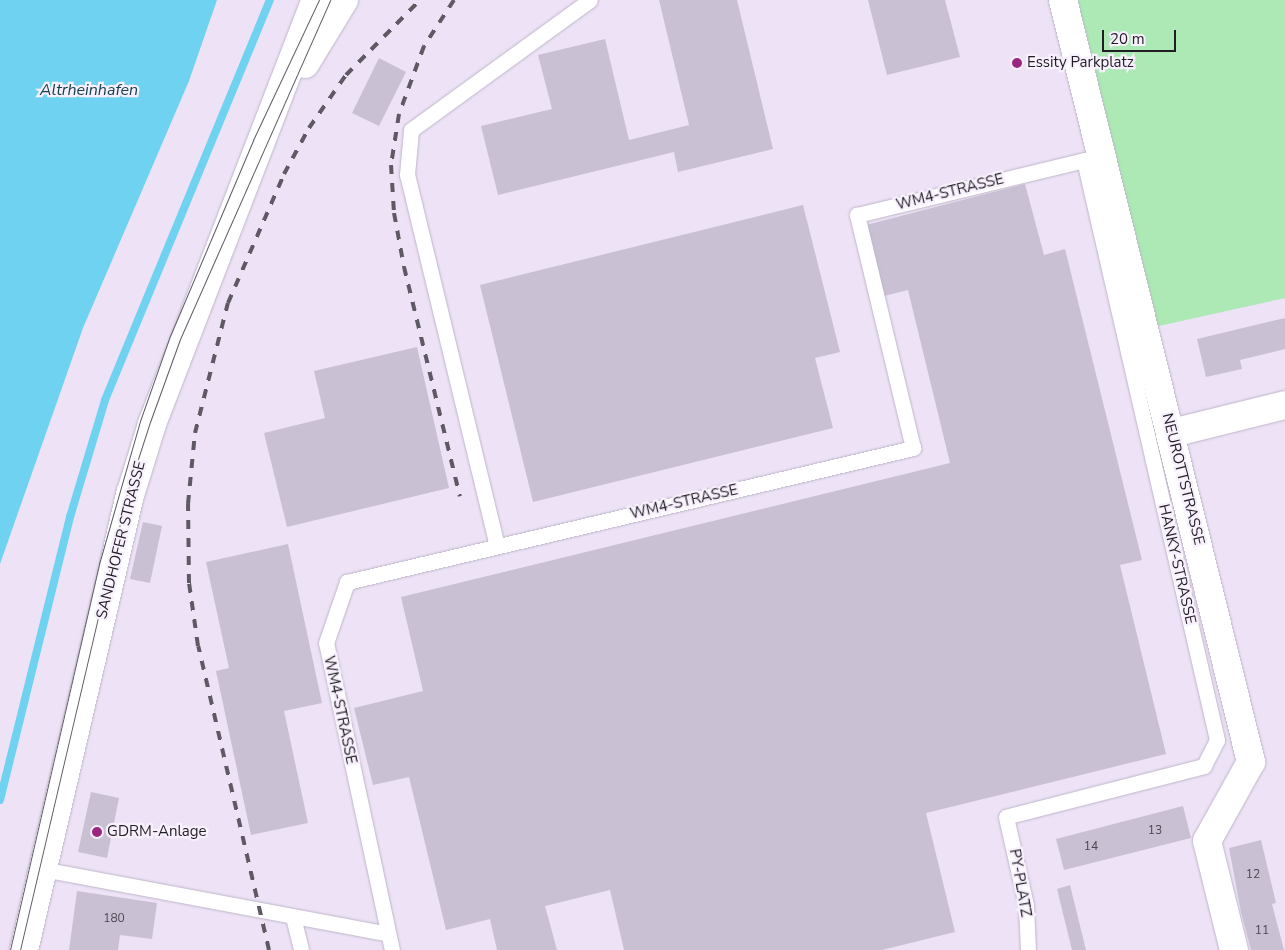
<!DOCTYPE html>
<html>
<head>
<meta charset="utf-8">
<style>
	body { margin:0 }
	#map { position:relative; width:1285px; height:950px; overflow:hidden; background:#ede2f6; font-family:"Nunito Sans",sans-serif }
	div>[style] { position:absolute }
	[style*='--x'] { left:calc(var(--x)*1px); top:calc(var(--y)*1px); width:calc(var(--w)*1px); rotate:calc(var(--a)*1deg) }
	.green>* { inset:0; background:#ace9b5 }
	.water>* { inset:0; background:#6fd2f0 }
	.stream>* { height:8px; margin:-4px; padding:0 4px; transform-origin:4px; border-radius:4px; background:#6fd2f0 }
	.building>* { inset:0; background:#cac0d3 }
	.roads { filter:drop-shadow(0 0 1px #bfb5c8) drop-shadow(0 0 1px #bfb5c8) }
	.lane>* { height:15px; margin:-7.5px; padding:0 7.5px; transform-origin:7.5px; border-radius:7.5px; background:#fff }
	.street>* { height:28px; margin:-14px; padding:0 14px; transform-origin:14px; border-radius:14px; background:#fff }
	.secondary>* { height:28px; margin:-14px; padding:0 14px; transform-origin:14px; border-radius:14px; background:#fff }
	.tram>* { height:1px; margin:-0.5px; padding:0 0.5px; transform-origin:0.5px; border-radius:0.5px; background:#5f5964 }
	.rail>* { height:4px; margin-top:-2px; transform-origin:0; background:repeating-linear-gradient(90deg,#5f5964 0 9px,transparent 0 18px) }
	.dots>* { width:14px; height:14px; translate:-50% -50%; box-sizing:border-box; border:2px solid #f8f1fd; border-radius:50% }
	span { translate:-50% -50%; white-space:nowrap; text-align:center; line-height:1.15; -webkit-text-stroke:4.5px #f8f1fd; paint-order:stroke }
	.number-label { font-size:12px; color:#4b4650 }
	.number-label span { -webkit-text-stroke-width:0 }
	.poi-label { font-size:15px; color:#211d24 }
	.left { translate:0 -50%; text-align:left }
	.street-label { font-size:15px; color:#211d24 }
	.water-label { font-size:16px; color:#14414e; font-style:italic }
	.scale { position:absolute; left:1102px; top:30px; width:74px; height:22px; box-sizing:border-box; border:2px solid #211d24; border-top:0; padding-left:6px; font-size:15px; line-height:18px; white-space:nowrap; color:#211d24; -webkit-text-stroke:4px #f8f1fd; paint-order:stroke }
</style>
</head>
<body>
<div id="map">
	<div class="green">
		<i style="clip-path:polygon(1074px 0,1285px 0,1285px 298px,1154px 327px)"></i>
	</div>
	<div class="water">
		<i style="clip-path:polygon(0 0,217px 0,189px 81px,83px 328px,0 564px)"></i>
	</div>
	<div class="stream">
		<i style="--x:0;--y:800;--w:292;--a:-76.1"></i>
		<i style="--x:70;--y:517;--w:122;--a:-73.3"></i>
		<i style="--x:105;--y:400;--w:433;--a:-67.6"></i>
	</div>
	<div class="building">
		<i style="clip-path:polygon(659px 0,737px 0,773px 149px,678px 172px,674px 152px,498px 195px,481px 126px,552px 109px,538px 55px,605px 39px,629px 140px,689px 125px)"></i>
		<i style="clip-path:polygon(868px 0,945px 0,960px 57px,887px 75px)"></i>
		<i style="clip-path:polygon(379px 58px,406px 72px,379px 126px,352px 113px)"></i>
		<i style="clip-path:polygon(1025px 184px,1044px 255px,1065px 249px,1142px 560px,1120px 565px,1166px 754px,926px 813px,955px 932px,882px 950px,624px 950px,610px 890px,545px 906px,557px 950px,497px 950px,490px 919px,446px 930px,409px 777px,373px 785px,354px 708px,423px 691px,401px 597px,950px 463px,908px 290px,884px 296px,866px 225px)"></i>
		<i style="clip-path:polygon(803px 205px,840px 352px,815px 358px,833px 428px,533px 502px,480px 285px)"></i>
		<i style="clip-path:polygon(1285px 318px,1285px 349px,1240px 360px,1242px 369px,1206px 377px,1197px 339px)"></i>
		<i style="clip-path:polygon(417px 347px,449px 488px,287px 527px,264px 433px,325px 418px,314px 371px)"></i>
		<i style="clip-path:polygon(143px 522px,162px 526px,150px 583px,130px 579px)"></i>
		<i style="clip-path:polygon(288px 544px,322px 703px,284px 711px,308px 823px,251px 835px,216px 671px,229px 668px,206px 562px)"></i>
		<i style="clip-path:polygon(91px 792px,119px 798px,107px 858px,78px 852px)"></i>
		<i style="clip-path:polygon(1183px 806px,1191px 838px,1064px 870px,1056px 839px)"></i>
		<i style="clip-path:polygon(1261px 840px,1276px 903px,1272px 904px,1284px 950px,1251px 950px,1241px 912px,1229px 848px)"></i>
		<i style="clip-path:polygon(1070px 885px,1086px 950px,1072px 950px,1057px 889px)"></i>
		<i style="clip-path:polygon(77px 891px,157px 903px,152px 939px,120px 935px,118px 950px,69px 950px)"></i>
	</div>
	<div class="roads">
		<div class="lane">
			<i style="--x:497;--y:546;--w:382;--a:-103.6"></i>
			<i style="--x:407;--y:175;--w:45;--a:-84.9"></i>
			<i style="--x:411;--y:130;--w:221;--a:-36"></i>
			<i style="--x:42;--y:869;--w:352;--a:10.6"></i>
			<i style="--x:293;--y:917;--w:34;--a:76"></i>
			<i style="--x:392;--y:950;--w:314;--a:-102.1"></i>
			<i style="--x:326;--y:643;--w:65;--a:-71"></i>
			<i style="--x:347;--y:582;--w:582;--a:-13.32"></i>
			<i style="--x:913;--y:448;--w:240;--a:-103.5"></i>
			<i style="--x:857;--y:215;--w:234;--a:-13.6"></i>
			<i style="--x:1084;--y:160;--w:595;--a:77.08"></i>
			<i style="--x:1217;--y:740;--w:29;--a:117"></i>
			<i style="--x:1204;--y:766;--w:204;--a:165.6"></i>
			<i style="--x:1006;--y:817;--w:90;--a:77.2"></i>
			<i style="--x:1026;--y:905;--w:45;--a:87.5"></i>
		</div>
		<div class="street">
			<i style="--x:1063;--y:0;--w:785;--a:76.14"></i>
			<i style="--x:1251;--y:762;--w:90;--a:119.1"></i>
			<i style="--x:1207;--y:841;--w:112;--a:76.1"></i>
			<i style="--x:1172;--y:433;--w:116;--a:-13.9"></i>
		</div>
		<div class="secondary">
			<i style="--x:305;--y:64;--w:75;--a:-58.6"></i>
			<i style="--x:24;--y:950;--w:470;--a:-76.9"></i>
			<i style="--x:131;--y:492;--w:71;--a:-72.8"></i>
			<i style="--x:152;--y:424;--w:455;--a:-68.9"></i>
		</div>
	</div>
	<div class="tram">
		<i style="--x:10;--y:950;--w:396;--a:-77"></i>
		<i style="--x:99;--y:564;--w:149;--a:-74"></i>
		<i style="--x:140;--y:421;--w:90;--a:-70.6"></i>
		<i style="--x:170;--y:336;--w:213;--a:-67"></i>
		<i style="--x:253;--y:140;--w:155;--a:-64.8"></i>
		<i style="--x:20;--y:950;--w:473;--a:-76.8"></i>
		<i style="--x:128;--y:490;--w:71;--a:-72.1"></i>
		<i style="--x:150;--y:422;--w:88;--a:-70.1"></i>
		<i style="--x:180;--y:339;--w:371;--a:-66.1"></i>
	</div>
	<div class="rail">
		<i style="--x:454;--y:0;--w:55;--a:123.1"></i>
		<i style="--x:424;--y:46;--w:72;--a:110.2"></i>
		<i style="--x:399;--y:114;--w:52;--a:98.9"></i>
		<i style="--x:391;--y:165;--w:48;--a:86.4"></i>
		<i style="--x:394;--y:213;--w:55;--a:79.5"></i>
		<i style="--x:404;--y:267;--w:236;--a:76.3"></i>
		<i style="--x:269;--y:950;--w:312;--a:-103.1"></i>
		<i style="--x:198;--y:646;--w:64;--a:-98.1"></i>
		<i style="--x:189;--y:583;--w:79;--a:-90.7"></i>
		<i style="--x:188;--y:504;--w:71;--a:-84.4"></i>
		<i style="--x:195;--y:433;--w:134;--a:-75.8"></i>
		<i style="--x:228;--y:303;--w:141;--a:-66.5"></i>
		<i style="--x:284;--y:174;--w:52;--a:-61.5"></i>
		<i style="--x:309;--y:128;--w:65;--a:-55.1"></i>
		<i style="--x:346;--y:75;--w:105;--a:-45.4"></i>
	</div>
	<div class="dots">
		<i style="left:1017px;top:63px;background:#9a2682"></i>
		<i style="left:97px;top:832px;background:#9a2682"></i>
	</div>
	<div class="number-label">
		<span style="left:1155px;top:831px">13</span>
		<span style="left:1091px;top:847px">14</span>
		<span style="left:1253px;top:875px">12</span>
		<span style="left:114px;top:919px">180</span>
		<span style="left:1262px;top:931px">11</span>
	</div>
	<div class="poi-label">
		<span class="left" style="left:1027px;top:63px">Essity Parkplatz</span>
		<span class="left" style="left:107px;top:832px">GDRM-Anlage</span>
	</div>
	<div class="street-label">
		<span style="left:950px;top:192px;rotate:-14deg">WM4-STRASSE</span>
		<span style="left:1183px;top:479px;rotate:76deg">NEUROTTSTRASSE</span>
		<span style="left:684px;top:502px;rotate:-13deg">WM4-STRASSE</span>
		<span style="left:121px;top:540px;rotate:-76deg">SANDHOFER STRASSE</span>
		<span style="left:1177px;top:564px;rotate:77deg">HANKY-STRASSE</span>
		<span style="left:340px;top:710px;rotate:78deg">WM4-STRASSE</span>
		<span style="left:1020px;top:883px;rotate:80deg">PY-PLATZ</span>
	</div>
	<div class="water-label">
		<span style="left:89px;top:90px">Altrheinhafen</span>
	</div>
	<div class="scale">20 m</div>
</div>
</body>
</html>
